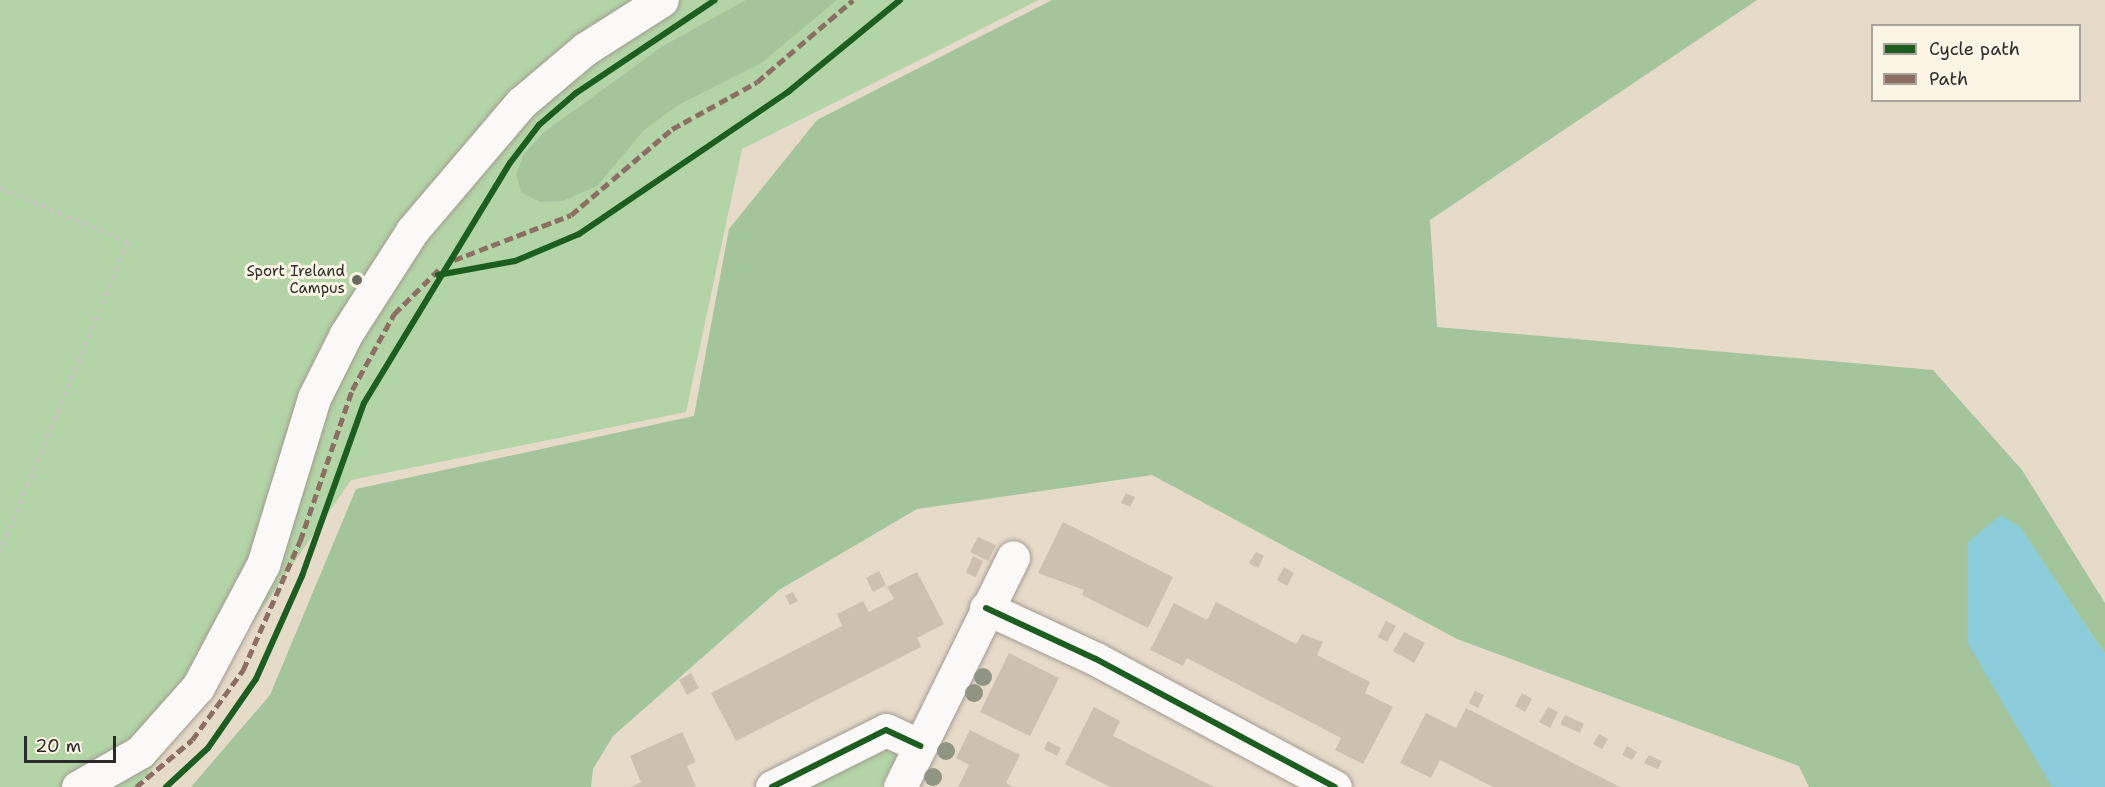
<!DOCTYPE html>
<html>
<head>
<meta charset="utf-8">
<style>
	body { margin:0 }
	#map { position:relative; width:2105px; height:787px; overflow:hidden; background:#e6dac9; font-family:"Shantell Sans",sans-serif }
	div>[style] { position:absolute }
	[style*='--x'] { left:calc(var(--x)*1px); top:calc(var(--y)*1px); width:calc(var(--w)*1px); rotate:calc(var(--a)*1deg) }
	.green>* { inset:0; background:#b3d4a6 }
	.forest>* { inset:0; background:#a4c49b }
	.water>* { inset:0; background:#8bcbda }
	.building>* { inset:0; background:#cdc0b1 }
	.path>* { height:4px; margin-top:-2px; transform-origin:0; background:repeating-linear-gradient(90deg,#c9c6c2 0 4.5px,transparent 0 9px) }
	.roads { filter:drop-shadow(0 0 2px #a29b91) drop-shadow(0 0 2px #a29b91) }
	.minor>* { height:33px; margin:-16.5px; padding:0 16.5px; transform-origin:16.5px; border-radius:16.5px; background:#fbf9f7 }
	.quiet>* { height:4.5px; margin-top:-2.25px; transform-origin:0; background:repeating-linear-gradient(90deg,#8d6e63 0 9px,transparent 0 13.5px) }
	.cycleway>* { height:6px; margin:-3px; padding:0 3px; transform-origin:3px; border-radius:3px; background:#1b5e20 }
	.trees>* { width:18px; height:18px; margin:-9px; border-radius:50%; background:#8f9582 }
	.dots>* { width:16px; height:16px; translate:-50% -50%; box-sizing:border-box; border:3px solid #fcf5e5; border-radius:50% }
	span { translate:-50% -50%; white-space:nowrap; text-align:center; line-height:1.15; -webkit-text-stroke:6px #fcf5e5; paint-order:stroke }
	.poi-label { font-size:15px; color:#2b2b2b }
	.right { translate:-100% -50%; text-align:right }
	.legend { position:absolute; left:1871px; top:24px; width:210px; height:78px; box-sizing:border-box; background:#fcf5e5; border:2px solid #a8a49b; margin:0; padding:8px 10px; list-style:none; font-size:18px; color:#2b2b2b }
	.legend li { display:flex; align-items:center; gap:12px; height:30px }
	.legend b { width:30px; border:2px solid #a8a49b }
	.scale { position:absolute; left:24px; top:736px; width:92px; height:27px; box-sizing:border-box; border:3px solid #2b2b2b; border-top:0; padding-left:8px; font-size:18px; line-height:21px; white-space:nowrap; color:#2b2b2b; -webkit-text-stroke:4px #fcf5e5; paint-order:stroke }
</style>
</head>
<body>
<div id="map">
	<div class="green">
		<i style="clip-path:polygon(0 0,1039px 0,742px 149px,686px 412px,351px 480px,139px 787px,0 787px)"></i>
		<i style="clip-path:polygon(877px 742px,899px 752px,881px 787px,787px 787px)"></i>
	</div>
	<div class="forest">
		<i style="clip-path:polygon(746px 0,837px 0,761px 63px,678px 105px,644px 130px,597px 186px,563px 201px,540px 202px,521px 192px,516px 174px,524px 154px,543px 133px,663px 46px)"></i>
		<i style="clip-path:polygon(1052px 0,1757px 0,1430px 220px,1437px 327px,1933px 370px,2022px 470px,2105px 603px,2105px 654px,2021px 529px,2052px 787px,1809px 787px,1799px 766px,1457px 639px,1152px 475px,917px 509px,779px 590px,613px 736px,593px 769px,591px 787px,191px 787px,270px 695px,356px 489px,694px 416px,729px 229px,817px 120px)"></i>
	</div>
	<div class="water">
		<i style="clip-path:polygon(2001px 515px,2021px 528px,2105px 654px,2105px 787px,2052px 787px,1967px 642px,1967px 543px)"></i>
	</div>
	<div class="building">
		<i style="clip-path:polygon(1126px 493px,1135px 497px,1130px 507px,1121px 503px)"></i>
		<i style="clip-path:polygon(1063px 522px,1173px 577px,1148px 628px,1082px 595px,1084px 590px,1038px 573px)"></i>
		<i style="clip-path:polygon(978px 537px,996px 545px,988px 561px,970px 552px)"></i>
		<i style="clip-path:polygon(1256px 552px,1264px 556px,1258px 568px,1249px 563px)"></i>
		<i style="clip-path:polygon(973px 556px,983px 561px,976px 577px,966px 573px)"></i>
		<i style="clip-path:polygon(1284px 567px,1294px 573px,1287px 586px,1277px 580px)"></i>
		<i style="clip-path:polygon(879px 571px,886px 585px,873px 592px,866px 578px)"></i>
		<i style="clip-path:polygon(917px 572px,944px 624px,917px 638px,921px 647px,736px 741px,711px 693px,842px 626px,837px 614px,863px 601px,869px 612px,894px 599px,887px 587px)"></i>
		<i style="clip-path:polygon(793px 592px,798px 601px,790px 605px,785px 596px)"></i>
		<i style="clip-path:polygon(1216px 602px,1296px 644px,1302px 634px,1323px 642px,1317px 655px,1370px 682px,1365px 693px,1393px 707px,1363px 764px,1335px 750px,1341px 738px,1187px 658px,1183px 666px,1150px 650px,1174px 603px,1207px 620px)"></i>
		<i style="clip-path:polygon(1386px 621px,1396px 626px,1387px 642px,1378px 637px)"></i>
		<i style="clip-path:polygon(1404px 632px,1425px 643px,1414px 663px,1393px 651px)"></i>
		<i style="clip-path:polygon(1009px 653px,1059px 678px,1030px 736px,980px 712px)"></i>
		<i style="clip-path:polygon(691px 673px,699px 688px,687px 695px,679px 680px)"></i>
		<i style="clip-path:polygon(1475px 691px,1484px 695px,1478px 708px,1469px 703px)"></i>
		<i style="clip-path:polygon(1522px 693px,1532px 699px,1525px 712px,1515px 706px)"></i>
		<i style="clip-path:polygon(1094px 707px,1120px 721px,1113px 736px,1214px 787px,1110px 787px,1065px 764px)"></i>
		<i style="clip-path:polygon(1548px 707px,1558px 712px,1550px 728px,1539px 722px)"></i>
		<i style="clip-path:polygon(1466px 708px,1571px 762px,1620px 787px,1493px 787px,1440px 760px,1431px 778px,1400px 763px,1426px 713px,1456px 728px)"></i>
		<i style="clip-path:polygon(1565px 715px,1584px 724px,1580px 733px,1560px 724px)"></i>
		<i style="clip-path:polygon(970px 730px,1020px 755px,1006px 783px,1013px 787px,958px 787px,969px 765px,956px 758px)"></i>
		<i style="clip-path:polygon(682px 732px,696px 762px,687px 766px,696px 787px,631px 787px,641px 782px,630px 756px)"></i>
		<i style="clip-path:polygon(1599px 734px,1608px 739px,1602px 749px,1593px 744px)"></i>
		<i style="clip-path:polygon(1048px 741px,1061px 748px,1057px 756px,1044px 749px)"></i>
		<i style="clip-path:polygon(1627px 746px,1637px 752px,1632px 760px,1622px 755px)"></i>
		<i style="clip-path:polygon(1649px 755px,1662px 761px,1658px 769px,1644px 763px)"></i>
	</div>
	<div class="path">
		<i style="--x:0;--y:188;--w:139;--a:22.9"></i>
		<i style="--x:128;--y:242;--w:335;--a:112.4"></i>
	</div>
	<div class="roads">
		<div class="minor">
			<i style="--x:986;--y:608;--w:121;--a:24.9"></i>
			<i style="--x:1096;--y:659;--w:271;--a:28.2"></i>
			<i style="--x:78;--y:787;--w:71;--a:-29.4"></i>
			<i style="--x:140;--y:752;--w:87;--a:-48.3"></i>
			<i style="--x:198;--y:687;--w:138;--a:-62"></i>
			<i style="--x:263;--y:565;--w:175;--a:-73"></i>
			<i style="--x:314;--y:398;--w:72;--a:-63.4"></i>
			<i style="--x:346;--y:334;--w:122;--a:-57.3"></i>
			<i style="--x:412;--y:231;--w:168;--a:-49.6"></i>
			<i style="--x:521;--y:103;--w:84;--a:-40.2"></i>
			<i style="--x:585;--y:49;--w:91;--a:-32.5"></i>
			<i style="--x:772;--y:787;--w:127;--a:-26.6"></i>
			<i style="--x:886;--y:730;--w:38;--a:25"></i>
			<i style="--x:900;--y:787;--w:256;--a:-63.8"></i>
		</div>
	</div>
	<div class="quiet">
		<i style="--x:454;--y:260;--w:125;--a:-21"></i>
		<i style="--x:571;--y:215;--w:133;--a:-40.4"></i>
		<i style="--x:672;--y:129;--w:97;--a:-28.9"></i>
		<i style="--x:757;--y:82;--w:126;--a:-40.5"></i>
		<i style="--x:136;--y:787;--w:73;--a:-40"></i>
		<i style="--x:192;--y:740;--w:87;--a:-53.9"></i>
		<i style="--x:243;--y:670;--w:141;--a:-66.2"></i>
		<i style="--x:300;--y:541;--w:160;--a:-71"></i>
		<i style="--x:352;--y:390;--w:87;--a:-61.1"></i>
		<i style="--x:394;--y:314;--w:64;--a:-45"></i>
	</div>
	<div class="cycleway">
		<i style="--x:438;--y:275;--w:78;--a:-10.3"></i>
		<i style="--x:515;--y:261;--w:69;--a:-22.9"></i>
		<i style="--x:579;--y:234;--w:253;--a:-34.2"></i>
		<i style="--x:788;--y:92;--w:145;--a:-39.4"></i>
		<i style="--x:986;--y:608;--w:121;--a:24.9"></i>
		<i style="--x:1096;--y:659;--w:271;--a:28.2"></i>
		<i style="--x:166;--y:787;--w:57;--a:-42.9"></i>
		<i style="--x:208;--y:748;--w:84;--a:-55.2"></i>
		<i style="--x:256;--y:679;--w:113;--a:-65.9"></i>
		<i style="--x:302;--y:576;--w:184;--a:-70.3"></i>
		<i style="--x:364;--y:403;--w:281;--a:-58.7"></i>
		<i style="--x:510;--y:163;--w:48;--a:-52.7"></i>
		<i style="--x:539;--y:125;--w:49;--a:-40.9"></i>
		<i style="--x:576;--y:93;--w:167;--a:-33.8"></i>
		<i style="--x:772;--y:787;--w:127;--a:-26.6"></i>
		<i style="--x:886;--y:730;--w:38;--a:25"></i>
	</div>
	<div class="trees">
		<i style="left:983px;top:677px"></i>
		<i style="left:974px;top:693px"></i>
		<i style="left:946px;top:751px"></i>
		<i style="left:933px;top:777px"></i>
	</div>
	<div class="dots">
		<i style="left:357px;top:280px;background:#6c6862"></i>
	</div>
	<div class="poi-label">
		<span class="right" style="left:345px;top:280px">Sport Ireland<br>Campus</span>
	</div>
	<ul class="legend">
	<li><b style="height:8px;background:#1b5e20"></b>Cycle path</li>
	<li><b style="height:8px;background:#8d6e63"></b>Path</li>
	</ul>
	<div class="scale">20 m</div>
</div>
</body>
</html>
